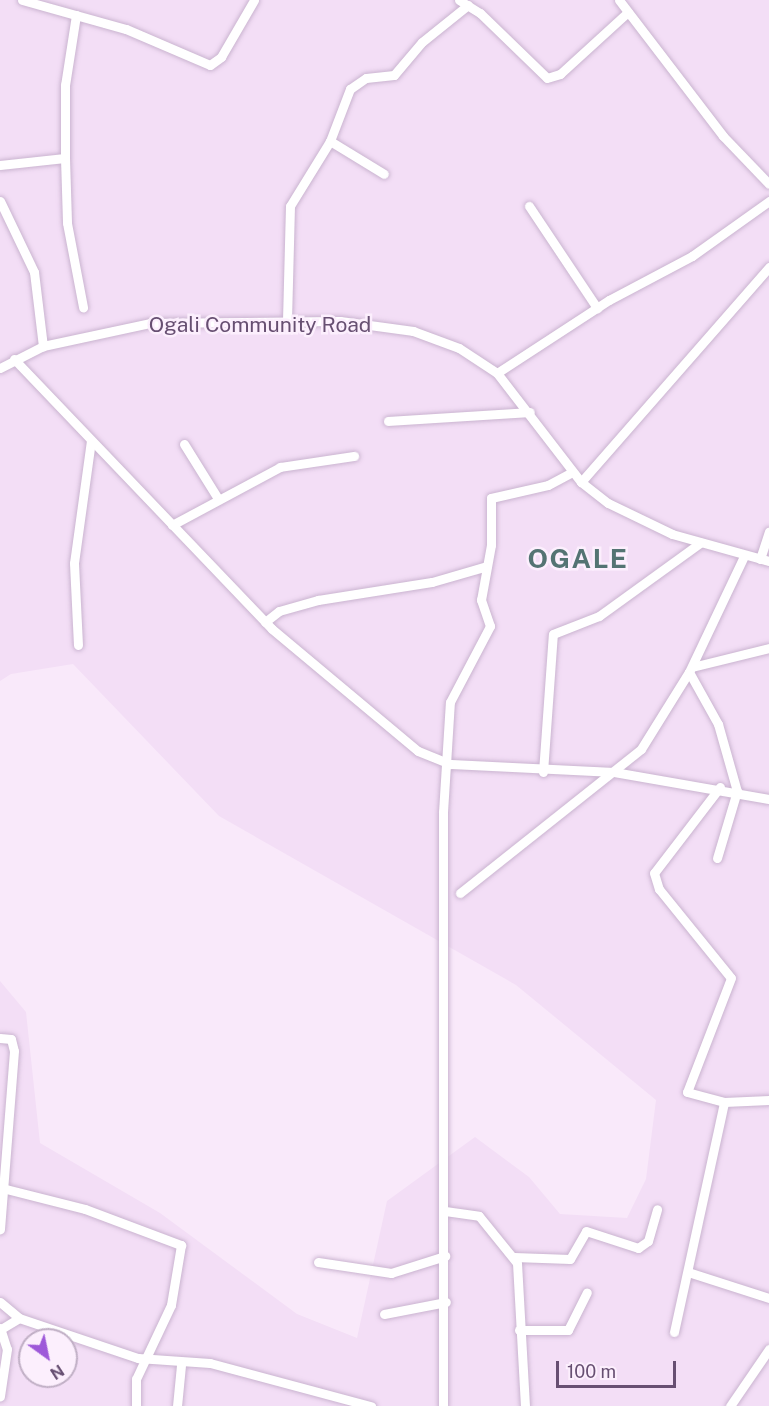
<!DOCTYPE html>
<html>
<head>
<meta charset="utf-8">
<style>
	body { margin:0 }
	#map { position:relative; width:769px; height:1406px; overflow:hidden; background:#f9e9fa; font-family:"Public Sans",sans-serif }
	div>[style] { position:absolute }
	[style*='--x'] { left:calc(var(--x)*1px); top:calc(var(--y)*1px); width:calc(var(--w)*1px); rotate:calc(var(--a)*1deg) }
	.residential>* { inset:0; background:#f3def6 }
	.roads { filter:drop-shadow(0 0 2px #cab4d0) drop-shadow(0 0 2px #cab4d0) }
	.minor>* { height:9px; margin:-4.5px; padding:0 4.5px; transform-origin:4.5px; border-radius:4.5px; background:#fff }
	span { translate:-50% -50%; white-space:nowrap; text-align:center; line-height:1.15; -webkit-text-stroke:5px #fceffd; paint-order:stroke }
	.street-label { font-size:21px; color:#674f72 }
	.district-label { font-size:27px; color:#547473; font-weight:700; letter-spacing:1.5px }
	.north { position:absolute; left:18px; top:1328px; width:60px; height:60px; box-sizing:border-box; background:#fceffd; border:2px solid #c0afc5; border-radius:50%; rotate:147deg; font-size:16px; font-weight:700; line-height:24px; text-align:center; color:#674f72 }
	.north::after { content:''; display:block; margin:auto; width:21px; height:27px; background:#9e59d9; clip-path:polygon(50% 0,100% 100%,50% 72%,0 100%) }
	.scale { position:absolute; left:556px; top:1361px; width:120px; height:27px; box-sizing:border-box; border:3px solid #674f72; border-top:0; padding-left:8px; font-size:18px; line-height:21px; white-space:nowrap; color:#674f72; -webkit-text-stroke:4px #fceffd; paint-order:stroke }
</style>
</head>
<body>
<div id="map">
	<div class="residential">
		<i style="clip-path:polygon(evenodd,0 0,769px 0,769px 1406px,0 1406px,0 981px,26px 1012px,40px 1143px,160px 1213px,297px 1314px,357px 1338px,387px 1201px,475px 1137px,529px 1177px,560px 1214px,627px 1218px,646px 1179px,656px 1100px,516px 985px,219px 816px,73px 664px,11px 674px,0 681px,0 0,30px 1340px,66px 1340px,66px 1376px,30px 1376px,30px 1340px)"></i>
	</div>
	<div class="roads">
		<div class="minor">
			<i style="--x:22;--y:0;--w:108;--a:15.6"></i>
			<i style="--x:126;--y:29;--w:91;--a:23.2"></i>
			<i style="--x:210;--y:65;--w:14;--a:-36"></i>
			<i style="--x:221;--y:57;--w:66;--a:-59.9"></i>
			<i style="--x:459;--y:0;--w:25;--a:32"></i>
			<i style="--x:480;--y:13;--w:93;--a:44.1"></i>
			<i style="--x:547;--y:78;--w:14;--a:-17"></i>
			<i style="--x:560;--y:74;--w:92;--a:-42.4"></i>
			<i style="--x:619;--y:0;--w:171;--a:52.6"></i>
			<i style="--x:723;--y:136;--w:66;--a:46.2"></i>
			<i style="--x:76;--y:15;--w:71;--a:98.9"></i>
			<i style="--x:65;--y:85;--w:73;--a:90"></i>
			<i style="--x:65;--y:158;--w:65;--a:88.2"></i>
			<i style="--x:67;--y:223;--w:86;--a:79.2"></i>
			<i style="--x:330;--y:141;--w:63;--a:31.4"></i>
			<i style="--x:0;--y:165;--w:65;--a:-6.1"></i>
			<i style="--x:0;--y:201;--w:79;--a:64.4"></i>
			<i style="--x:34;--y:272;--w:75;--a:83.1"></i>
			<i style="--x:529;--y:206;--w:123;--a:56.3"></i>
			<i style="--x:287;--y:320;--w:114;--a:-88.5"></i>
			<i style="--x:290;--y:206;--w:76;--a:-58.4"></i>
			<i style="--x:330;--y:141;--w:56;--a:-69"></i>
			<i style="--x:350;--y:89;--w:19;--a:-35"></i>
			<i style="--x:366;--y:78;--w:28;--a:-6"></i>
			<i style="--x:394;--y:75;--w:43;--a:-49.7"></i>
			<i style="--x:422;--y:42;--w:59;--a:-38.8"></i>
			<i style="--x:14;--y:359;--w:373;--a:46.3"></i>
			<i style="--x:272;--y:629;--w:190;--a:39.9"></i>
			<i style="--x:418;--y:751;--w:35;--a:22"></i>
			<i style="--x:451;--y:764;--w:163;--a:2.8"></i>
			<i style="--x:614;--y:772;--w:157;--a:9.9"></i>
			<i style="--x:0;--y:368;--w:48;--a:-27.1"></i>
			<i style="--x:43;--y:346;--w:109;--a:-12.1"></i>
			<i style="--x:150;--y:323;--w:190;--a:-0.6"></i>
			<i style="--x:340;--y:321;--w:74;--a:7.8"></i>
			<i style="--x:413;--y:331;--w:49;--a:20.3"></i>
			<i style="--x:459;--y:348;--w:45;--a:33.3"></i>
			<i style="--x:497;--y:373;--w:138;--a:52.4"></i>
			<i style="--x:581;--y:482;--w:34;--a:38"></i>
			<i style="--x:608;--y:503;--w:71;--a:25.8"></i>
			<i style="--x:672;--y:534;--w:101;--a:15.6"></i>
			<i style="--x:497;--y:373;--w:134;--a:-33.1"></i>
			<i style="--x:609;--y:300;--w:94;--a:-27.9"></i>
			<i style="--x:692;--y:256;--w:95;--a:-35.5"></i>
			<i style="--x:388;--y:421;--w:142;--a:-3.6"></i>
			<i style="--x:184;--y:444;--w:62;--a:58.1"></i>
			<i style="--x:581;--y:482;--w:286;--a:-48.8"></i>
			<i style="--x:172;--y:525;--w:123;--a:-28.2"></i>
			<i style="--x:280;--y:467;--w:75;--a:-8.5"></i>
			<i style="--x:760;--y:559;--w:29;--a:-72"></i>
			<i style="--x:265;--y:622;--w:18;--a:-38"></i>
			<i style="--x:279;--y:611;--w:41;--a:-15.8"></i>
			<i style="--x:318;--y:600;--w:115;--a:-9"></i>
			<i style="--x:432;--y:582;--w:57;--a:-16.2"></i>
			<i style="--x:78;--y:645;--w:82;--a:-92.8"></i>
			<i style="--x:74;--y:563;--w:123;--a:-82.1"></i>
			<i style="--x:692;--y:667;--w:79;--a:-13.9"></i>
			<i style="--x:689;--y:672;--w:60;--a:60.9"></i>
			<i style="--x:718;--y:724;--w:70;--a:74.2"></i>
			<i style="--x:737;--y:791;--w:70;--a:106.6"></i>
			<i style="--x:543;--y:772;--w:138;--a:-85.9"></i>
			<i style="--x:553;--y:634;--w:49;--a:-21.4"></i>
			<i style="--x:599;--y:616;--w:125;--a:-35.9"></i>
			<i style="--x:720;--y:787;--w:108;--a:127.5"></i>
			<i style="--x:654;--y:873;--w:17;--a:73"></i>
			<i style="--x:659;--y:889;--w:114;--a:51"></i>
			<i style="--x:731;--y:978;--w:122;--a:111.1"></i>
			<i style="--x:687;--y:1092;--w:38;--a:15"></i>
			<i style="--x:724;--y:1102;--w:45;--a:-2.5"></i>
			<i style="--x:460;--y:893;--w:231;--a:-38.5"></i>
			<i style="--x:641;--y:749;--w:91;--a:-58.1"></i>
			<i style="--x:689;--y:672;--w:128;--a:-64.6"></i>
			<i style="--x:0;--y:1038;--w:11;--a:5"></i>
			<i style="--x:11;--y:1039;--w:12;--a:76"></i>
			<i style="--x:14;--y:1051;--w:179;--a:94.5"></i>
			<i style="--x:6;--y:1189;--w:81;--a:14.2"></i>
			<i style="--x:85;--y:1209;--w:103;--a:20.6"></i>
			<i style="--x:181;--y:1245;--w:61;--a:99.5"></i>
			<i style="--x:171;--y:1305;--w:82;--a:115.3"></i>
			<i style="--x:136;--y:1379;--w:27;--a:90"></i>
			<i style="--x:445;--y:1211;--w:34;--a:8"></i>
			<i style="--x:479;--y:1216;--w:60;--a:51"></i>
			<i style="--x:517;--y:1263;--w:143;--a:86.8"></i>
			<i style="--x:514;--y:1257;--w:56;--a:2"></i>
			<i style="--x:570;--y:1259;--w:32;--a:-60"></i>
			<i style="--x:586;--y:1231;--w:55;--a:18.1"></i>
			<i style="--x:638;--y:1248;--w:12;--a:-35"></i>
			<i style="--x:648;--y:1241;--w:33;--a:-74"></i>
			<i style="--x:318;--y:1262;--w:74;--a:8.6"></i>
			<i style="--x:391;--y:1273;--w:57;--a:-17.5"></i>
			<i style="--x:688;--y:1272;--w:85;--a:17.8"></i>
			<i style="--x:0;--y:1302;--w:25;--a:40"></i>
			<i style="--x:384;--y:1314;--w:63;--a:-11"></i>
			<i style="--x:0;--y:1328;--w:22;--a:72"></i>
			<i style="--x:7;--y:1349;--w:48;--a:98.5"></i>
			<i style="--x:1;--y:1329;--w:21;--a:-31"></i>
			<i style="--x:19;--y:1318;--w:126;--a:18.6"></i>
			<i style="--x:138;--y:1358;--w:72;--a:4"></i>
			<i style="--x:210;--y:1363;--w:167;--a:15"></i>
			<i style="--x:519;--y:1330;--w:49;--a:0"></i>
			<i style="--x:568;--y:1330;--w:42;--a:-63.4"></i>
			<i style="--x:674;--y:1332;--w:235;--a:-77.7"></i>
			<i style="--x:177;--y:1406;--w:41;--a:-84.4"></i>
			<i style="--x:443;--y:1406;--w:594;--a:-90"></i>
			<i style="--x:443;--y:812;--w:110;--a:-86.4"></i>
			<i style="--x:450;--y:702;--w:86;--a:-62.2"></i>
			<i style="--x:490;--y:626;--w:28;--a:-109"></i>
			<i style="--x:481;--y:600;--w:56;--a:-79.7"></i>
			<i style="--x:491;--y:545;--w:47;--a:-90"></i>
			<i style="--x:491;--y:498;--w:58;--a:-12.8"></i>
			<i style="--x:548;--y:485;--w:27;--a:-28"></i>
			<i style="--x:730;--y:1406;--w:69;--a:-55.6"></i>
		</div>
	</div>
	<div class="street-label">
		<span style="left:260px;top:325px">Ogali Community Road</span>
	</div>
	<div class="district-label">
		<span style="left:578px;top:559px">OGALE</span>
	</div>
	<div class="north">N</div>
	<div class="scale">100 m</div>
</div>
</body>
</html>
